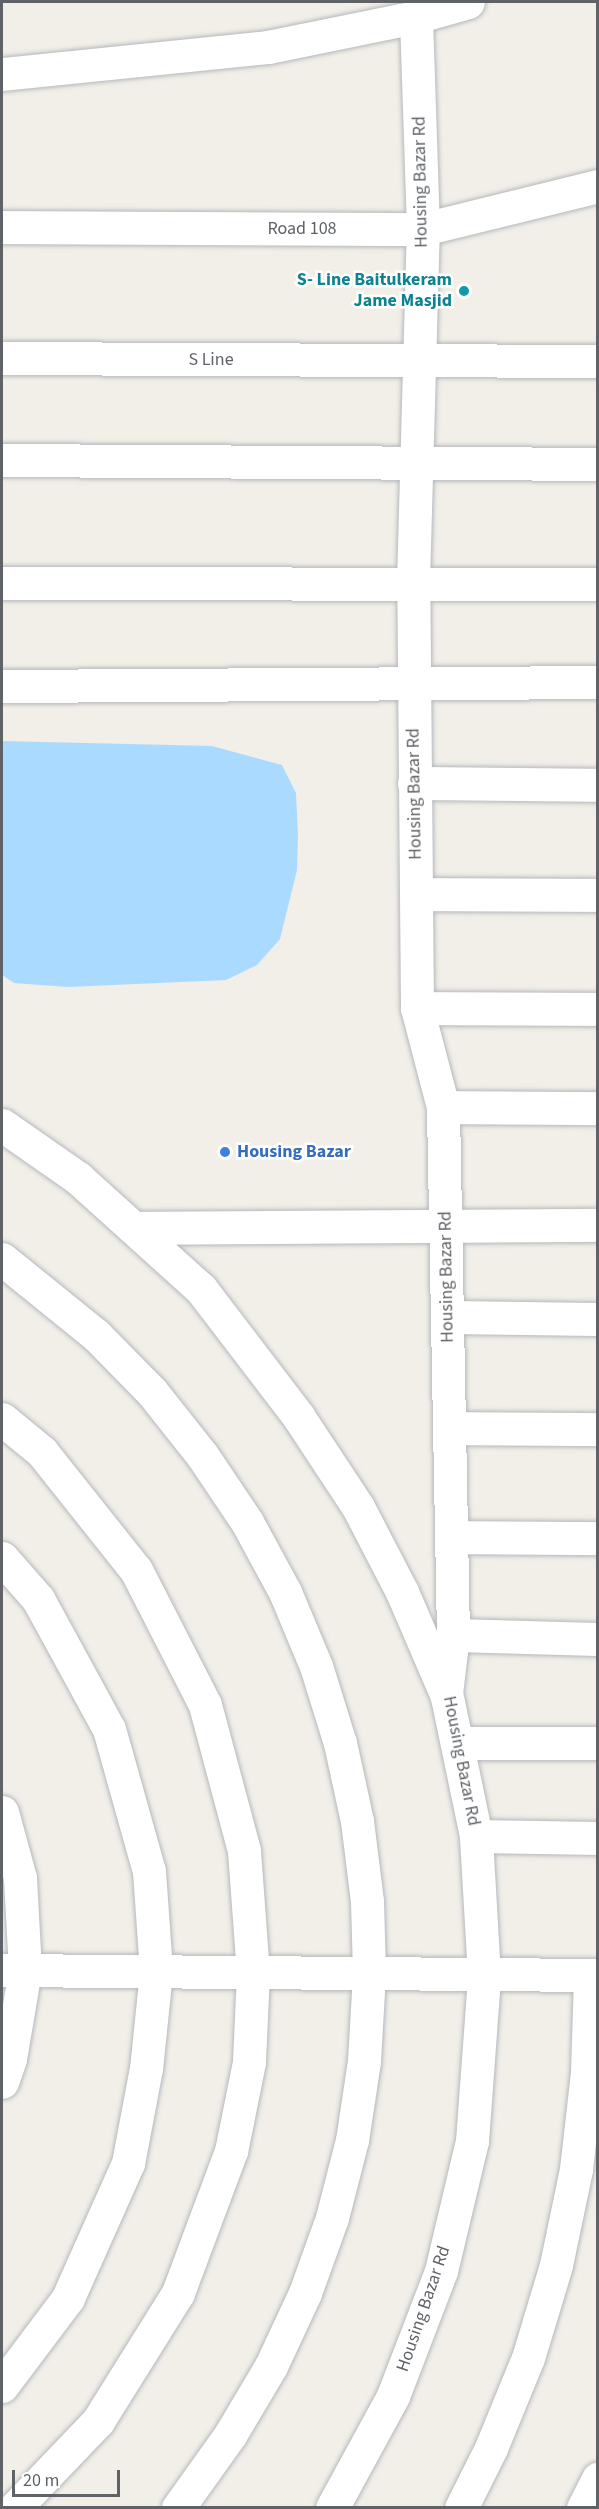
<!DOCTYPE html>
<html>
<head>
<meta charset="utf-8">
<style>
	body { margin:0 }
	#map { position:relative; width:599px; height:2509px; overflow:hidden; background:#f1efe8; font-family:"Source Sans 3",sans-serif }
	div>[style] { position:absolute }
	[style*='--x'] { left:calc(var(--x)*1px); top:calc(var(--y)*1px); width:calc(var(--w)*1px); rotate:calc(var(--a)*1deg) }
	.water>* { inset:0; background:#aadaff }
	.roads { filter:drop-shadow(0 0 2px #b5b8bc) drop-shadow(0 0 2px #b5b8bc) }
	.minor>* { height:33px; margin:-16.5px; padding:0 16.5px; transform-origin:16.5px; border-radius:16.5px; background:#fff }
	.dots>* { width:16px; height:16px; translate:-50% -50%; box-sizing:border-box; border:3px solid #fff; border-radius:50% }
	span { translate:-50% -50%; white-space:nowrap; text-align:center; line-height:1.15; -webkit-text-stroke:5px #fff; paint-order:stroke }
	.street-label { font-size:18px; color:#5f6368 }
	.culture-label { font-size:18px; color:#0d838f; font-weight:700 }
	.right { translate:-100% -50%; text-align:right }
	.shop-label { font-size:18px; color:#366cbe; font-weight:700 }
	.left { translate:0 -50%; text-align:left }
	.frame { position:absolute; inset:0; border:3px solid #5f6368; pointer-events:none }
	.scale { position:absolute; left:12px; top:2470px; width:108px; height:27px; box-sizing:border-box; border:3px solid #5f6368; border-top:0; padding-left:8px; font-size:18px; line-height:21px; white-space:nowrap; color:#5f6368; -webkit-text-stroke:4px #fff; paint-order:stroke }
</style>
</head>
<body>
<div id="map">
	<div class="water">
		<i style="clip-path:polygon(2px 741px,212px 746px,282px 765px,296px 793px,298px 835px,297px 870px,280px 939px,257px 965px,226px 980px,68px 987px,14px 983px,2px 975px)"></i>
	</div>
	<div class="roads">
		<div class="minor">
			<i style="--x:2;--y:74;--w:267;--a:-5.8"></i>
			<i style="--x:268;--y:47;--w:151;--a:-11.5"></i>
			<i style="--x:416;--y:17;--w:54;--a:-16.1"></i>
			<i style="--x:2;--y:227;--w:421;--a:0.3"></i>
			<i style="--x:423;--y:229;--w:180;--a:-13.8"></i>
			<i style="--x:2;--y:358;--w:596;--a:0.29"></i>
			<i style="--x:2;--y:460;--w:596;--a:0.38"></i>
			<i style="--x:2;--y:583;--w:596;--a:0.1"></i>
			<i style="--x:2;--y:686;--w:596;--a:-0.38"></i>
			<i style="--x:414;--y:783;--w:184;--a:0.6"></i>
			<i style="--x:416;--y:894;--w:182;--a:0.3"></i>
			<i style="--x:417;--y:1008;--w:181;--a:0.3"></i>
			<i style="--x:443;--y:1107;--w:155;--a:0.4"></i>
			<i style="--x:2;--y:1125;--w:93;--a:34.9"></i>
			<i style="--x:78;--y:1178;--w:166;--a:42.1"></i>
			<i style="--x:201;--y:1289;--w:160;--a:52.6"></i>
			<i style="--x:298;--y:1416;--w:109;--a:56.6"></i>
			<i style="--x:358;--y:1507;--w:96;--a:62.6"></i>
			<i style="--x:402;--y:1592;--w:109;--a:66.7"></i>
			<i style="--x:134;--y:1228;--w:464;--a:-0.4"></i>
			<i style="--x:2;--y:1259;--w:121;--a:39"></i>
			<i style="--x:96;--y:1335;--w:80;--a:45.5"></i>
			<i style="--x:152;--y:1392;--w:80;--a:51.6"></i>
			<i style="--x:202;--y:1455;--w:81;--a:56.1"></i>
			<i style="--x:247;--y:1522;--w:80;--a:61.5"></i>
			<i style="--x:285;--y:1592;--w:80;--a:67.3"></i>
			<i style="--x:316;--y:1666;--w:81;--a:72.7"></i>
			<i style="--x:340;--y:1743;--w:80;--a:77.7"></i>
			<i style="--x:357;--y:1821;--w:81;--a:82.9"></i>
			<i style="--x:367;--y:1901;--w:73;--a:88.4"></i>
			<i style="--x:369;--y:1974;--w:87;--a:93.3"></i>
			<i style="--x:364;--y:2061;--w:80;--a:98.6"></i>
			<i style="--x:352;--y:2140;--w:81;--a:104.4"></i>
			<i style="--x:332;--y:2218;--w:80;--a:109.8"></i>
			<i style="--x:305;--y:2293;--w:81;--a:115"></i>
			<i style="--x:271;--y:2366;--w:80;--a:120.7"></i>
			<i style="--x:230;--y:2435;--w:90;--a:125.5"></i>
			<i style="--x:448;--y:1317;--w:150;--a:0.8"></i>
			<i style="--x:2;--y:1419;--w:52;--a:39.5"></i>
			<i style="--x:42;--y:1452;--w:151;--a:51.5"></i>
			<i style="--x:136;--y:1570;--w:152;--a:62.9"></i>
			<i style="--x:205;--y:1705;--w:151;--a:75"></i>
			<i style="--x:244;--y:1851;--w:122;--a:85.8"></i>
			<i style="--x:253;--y:1973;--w:89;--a:92.6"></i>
			<i style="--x:249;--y:2062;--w:91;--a:101.4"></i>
			<i style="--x:231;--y:2151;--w:152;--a:110.5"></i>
			<i style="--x:178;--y:2293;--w:151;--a:122"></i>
			<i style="--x:98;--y:2421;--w:120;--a:133.7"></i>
			<i style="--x:449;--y:1428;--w:149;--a:0.4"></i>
			<i style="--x:451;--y:1537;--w:147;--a:0.4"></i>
			<i style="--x:2;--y:1558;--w:55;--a:48.7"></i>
			<i style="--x:38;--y:1599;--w:148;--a:61.4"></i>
			<i style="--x:109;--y:1729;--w:148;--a:74.3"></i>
			<i style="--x:149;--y:1871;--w:101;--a:86"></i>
			<i style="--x:156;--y:1972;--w:97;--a:95.9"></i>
			<i style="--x:146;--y:2068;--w:97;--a:100.7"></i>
			<i style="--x:128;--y:2163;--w:148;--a:114"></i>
			<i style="--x:68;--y:2298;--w:110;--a:126.9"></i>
			<i style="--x:453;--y:1635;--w:145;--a:1.6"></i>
			<i style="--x:459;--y:1743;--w:139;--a:0"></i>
			<i style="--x:2;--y:1812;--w:68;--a:74.7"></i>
			<i style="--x:20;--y:1878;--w:92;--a:86.9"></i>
			<i style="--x:25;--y:1970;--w:90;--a:99.6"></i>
			<i style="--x:10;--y:2059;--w:24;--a:109"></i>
			<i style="--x:476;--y:1836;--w:122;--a:0.9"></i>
			<i style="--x:2;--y:1970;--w:596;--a:0.48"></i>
			<i style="--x:332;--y:2508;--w:128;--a:-61.4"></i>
			<i style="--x:393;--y:2396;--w:134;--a:-69"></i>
			<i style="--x:441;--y:2271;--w:134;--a:-76.6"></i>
			<i style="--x:472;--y:2141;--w:165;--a:-85.8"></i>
			<i style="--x:484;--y:1976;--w:140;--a:-93.3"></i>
			<i style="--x:476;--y:1836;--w:146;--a:-101.8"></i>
			<i style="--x:446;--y:1693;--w:58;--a:-83.1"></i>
			<i style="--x:453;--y:1635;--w:528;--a:-91.09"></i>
			<i style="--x:443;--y:1107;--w:102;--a:-104.7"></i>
			<i style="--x:417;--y:1008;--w:426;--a:-90.5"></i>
			<i style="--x:413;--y:582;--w:353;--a:-88.4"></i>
			<i style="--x:423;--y:229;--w:212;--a:-91.9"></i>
			<i style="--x:461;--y:2508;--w:67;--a:-63.4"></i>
			<i style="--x:491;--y:2448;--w:97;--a:-67.7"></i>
			<i style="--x:528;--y:2358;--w:97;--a:-73.2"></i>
			<i style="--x:556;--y:2265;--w:98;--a:-78.2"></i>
			<i style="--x:576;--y:2169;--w:98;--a:-83.5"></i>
			<i style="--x:587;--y:2072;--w:97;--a:-88.2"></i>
			<i style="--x:583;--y:2508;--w:33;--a:-63"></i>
		</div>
	</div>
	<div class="dots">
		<i style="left:464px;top:291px;background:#0f9aa8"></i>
		<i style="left:225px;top:1152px;background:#3f7fe0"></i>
	</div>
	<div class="street-label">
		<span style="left:421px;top:182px;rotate:-91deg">Housing Bazar Rd</span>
		<span style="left:302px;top:229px">Road 108</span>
		<span style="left:211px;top:360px">S Line</span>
		<span style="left:415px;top:794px;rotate:-91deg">Housing Bazar Rd</span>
		<span style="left:447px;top:1277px;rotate:-91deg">Housing Bazar Rd</span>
		<span style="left:461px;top:1761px;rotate:79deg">Housing Bazar Rd</span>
		<span style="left:424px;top:2309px;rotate:-71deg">Housing Bazar Rd</span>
	</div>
	<div class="culture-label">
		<span class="right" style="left:452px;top:291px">S- Line Baitulkeram<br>Jame Masjid</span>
	</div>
	<div class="shop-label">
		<span class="left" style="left:237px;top:1152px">Housing Bazar</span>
	</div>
	<div class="frame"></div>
	<div class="scale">20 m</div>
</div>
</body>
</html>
